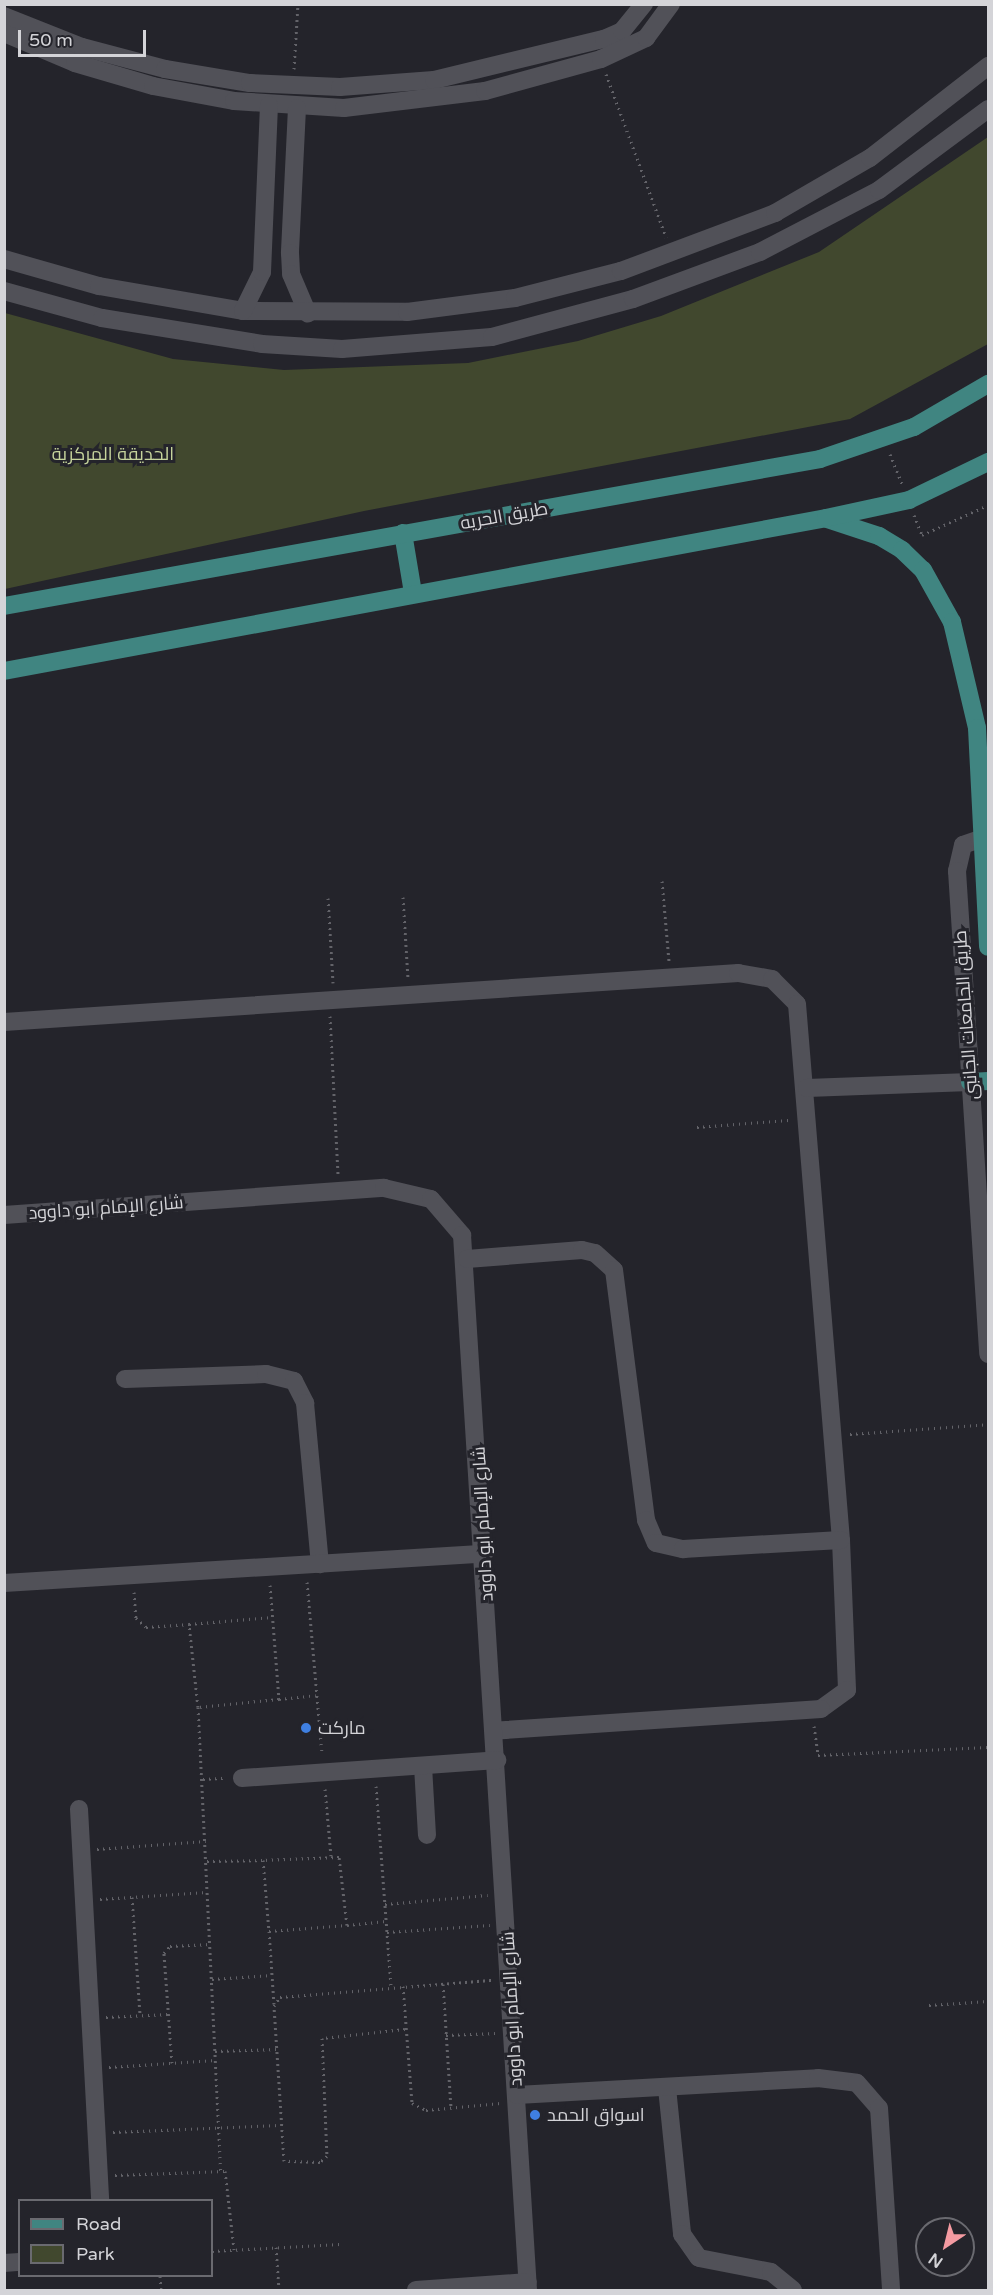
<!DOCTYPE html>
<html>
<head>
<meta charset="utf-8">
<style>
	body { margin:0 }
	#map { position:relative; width:993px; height:2295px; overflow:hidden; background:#24242b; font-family:"Varela Round",Cairo,sans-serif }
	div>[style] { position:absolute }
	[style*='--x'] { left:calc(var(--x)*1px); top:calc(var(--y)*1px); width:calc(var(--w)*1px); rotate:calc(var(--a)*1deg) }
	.green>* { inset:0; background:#41482e }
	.path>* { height:3px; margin-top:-1.5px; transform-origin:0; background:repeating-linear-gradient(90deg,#636369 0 1.5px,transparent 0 6px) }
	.minor>* { height:18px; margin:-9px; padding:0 9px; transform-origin:9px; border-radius:9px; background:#515158 }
	.major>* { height:18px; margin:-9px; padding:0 9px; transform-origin:9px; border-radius:9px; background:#408581 }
	.dots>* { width:16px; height:16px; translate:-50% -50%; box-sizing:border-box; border:3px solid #24242b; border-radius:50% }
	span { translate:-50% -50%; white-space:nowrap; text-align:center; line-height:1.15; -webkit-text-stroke:6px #24242b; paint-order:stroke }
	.park-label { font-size:18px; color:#c6d49c }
	.street-label { font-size:18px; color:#d4d4d8 }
	.poi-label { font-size:18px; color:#d4d4d8 }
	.left { translate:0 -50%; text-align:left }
	.frame { position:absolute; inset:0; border:6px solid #d4d4d8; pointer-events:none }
	.legend { position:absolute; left:18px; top:2199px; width:195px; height:78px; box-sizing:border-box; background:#24242b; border:2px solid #6a6a70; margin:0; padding:8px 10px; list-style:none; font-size:18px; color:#d4d4d8 }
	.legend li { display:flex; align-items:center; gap:12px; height:30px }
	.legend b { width:30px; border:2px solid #6a6a70 }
	.north { position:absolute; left:915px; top:2217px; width:60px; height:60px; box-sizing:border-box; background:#24242b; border:2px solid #6a6a70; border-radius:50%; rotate:215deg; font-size:16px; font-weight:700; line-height:24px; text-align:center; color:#d4d4d8 }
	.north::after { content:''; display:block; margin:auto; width:21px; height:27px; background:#f49aa1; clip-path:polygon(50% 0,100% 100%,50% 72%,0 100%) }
	.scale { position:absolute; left:18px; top:30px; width:128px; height:27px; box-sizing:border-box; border:3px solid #d4d4d8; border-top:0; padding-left:8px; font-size:18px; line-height:21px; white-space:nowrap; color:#d4d4d8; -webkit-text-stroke:4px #24242b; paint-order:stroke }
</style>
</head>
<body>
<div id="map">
	<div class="green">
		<i style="clip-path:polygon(988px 137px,988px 344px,850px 419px,364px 511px,5px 589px,5px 313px,173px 359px,284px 370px,468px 363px,578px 341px,661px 316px,819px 252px)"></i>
	</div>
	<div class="path">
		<i style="--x:294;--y:69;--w:65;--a:-86.5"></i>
		<i style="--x:606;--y:74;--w:174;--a:69.8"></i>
		<i style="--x:890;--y:454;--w:32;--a:68"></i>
		<i style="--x:914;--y:515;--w:22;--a:68"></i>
		<i style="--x:922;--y:535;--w:72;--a:-24.4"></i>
		<i style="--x:4;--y:644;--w:1;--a:90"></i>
		<i style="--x:662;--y:881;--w:80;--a:85"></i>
		<i style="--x:403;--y:897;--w:81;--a:86.5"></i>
		<i style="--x:328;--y:898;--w:85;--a:86.6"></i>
		<i style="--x:330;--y:1016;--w:159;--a:87.1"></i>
		<i style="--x:697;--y:1127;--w:92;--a:-4.4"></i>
		<i style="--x:850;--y:1434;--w:138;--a:-4.1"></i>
		<i style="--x:307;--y:1582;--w:174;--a:85"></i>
		<i style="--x:270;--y:1585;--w:114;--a:85.5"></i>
		<i style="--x:279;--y:1699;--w:81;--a:174.4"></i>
		<i style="--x:198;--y:1707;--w:83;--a:-96.2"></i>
		<i style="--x:189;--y:1624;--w:84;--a:-4.8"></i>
		<i style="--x:134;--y:1592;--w:26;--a:86"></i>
		<i style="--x:136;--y:1618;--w:13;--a:42"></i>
		<i style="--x:146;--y:1627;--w:43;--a:-4"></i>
		<i style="--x:279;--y:1699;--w:37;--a:-6"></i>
		<i style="--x:198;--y:1707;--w:464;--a:87.2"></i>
		<i style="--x:814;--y:1726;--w:29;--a:82"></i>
		<i style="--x:818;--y:1755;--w:170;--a:-2.7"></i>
		<i style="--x:203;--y:1779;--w:22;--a:-3"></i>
		<i style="--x:376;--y:1786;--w:202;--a:85.7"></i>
		<i style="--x:325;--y:1789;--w:67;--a:84.9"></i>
		<i style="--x:97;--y:1849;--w:109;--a:-4.2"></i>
		<i style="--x:207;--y:1861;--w:56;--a:-1"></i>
		<i style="--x:132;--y:1897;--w:118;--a:86.1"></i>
		<i style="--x:100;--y:1899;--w:107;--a:-3.7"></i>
		<i style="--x:385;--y:1904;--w:103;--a:-5"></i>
		<i style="--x:347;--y:1925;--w:68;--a:-96.7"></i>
		<i style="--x:339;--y:1857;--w:76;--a:177.7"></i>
		<i style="--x:263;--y:1860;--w:71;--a:85.2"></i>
		<i style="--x:269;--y:1931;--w:78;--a:-4.4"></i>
		<i style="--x:347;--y:1925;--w:39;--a:-6"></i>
		<i style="--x:269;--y:1931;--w:73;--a:86.1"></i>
		<i style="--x:387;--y:1932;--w:103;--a:-3.9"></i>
		<i style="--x:212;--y:1979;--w:60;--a:-3.8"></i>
		<i style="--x:443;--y:1984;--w:123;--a:86.3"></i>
		<i style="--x:403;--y:1986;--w:117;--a:85.6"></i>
		<i style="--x:412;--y:2103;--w:16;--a:27"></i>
		<i style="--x:426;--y:2110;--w:75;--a:-5.3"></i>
		<i style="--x:929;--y:2005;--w:59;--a:-3.9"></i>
		<i style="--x:106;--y:2017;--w:62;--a:-2.8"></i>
		<i style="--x:405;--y:2029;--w:83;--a:173.8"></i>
		<i style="--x:322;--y:2038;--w:118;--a:87.6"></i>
		<i style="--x:327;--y:2156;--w:9;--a:139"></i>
		<i style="--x:320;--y:2162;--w:36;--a:-178"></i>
		<i style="--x:284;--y:2161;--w:155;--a:-93.7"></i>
		<i style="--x:274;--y:2006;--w:11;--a:-56"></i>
		<i style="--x:280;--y:1997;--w:214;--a:-4.6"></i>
		<i style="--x:446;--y:2035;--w:49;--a:-2.3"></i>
		<i style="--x:215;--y:2051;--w:62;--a:-1.8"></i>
		<i style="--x:172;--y:2063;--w:110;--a:-94.2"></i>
		<i style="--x:164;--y:1953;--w:9;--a:-49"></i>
		<i style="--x:170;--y:1946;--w:40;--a:-2.9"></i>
		<i style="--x:109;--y:2067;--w:107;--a:-3.7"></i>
		<i style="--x:113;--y:2132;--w:167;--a:-2.4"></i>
		<i style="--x:115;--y:2175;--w:110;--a:-2.1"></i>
		<i style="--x:225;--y:2171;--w:79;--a:83.4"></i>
		<i style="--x:276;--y:2247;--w:43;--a:86"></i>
		<i style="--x:212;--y:2251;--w:128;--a:-3.1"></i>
		<i style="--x:160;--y:2276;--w:14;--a:86"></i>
	</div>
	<div class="minor">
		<i style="--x:4;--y:16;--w:84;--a:21.7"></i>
		<i style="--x:82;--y:47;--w:86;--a:14.8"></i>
		<i style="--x:165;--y:69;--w:86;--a:9.4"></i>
		<i style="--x:250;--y:83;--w:90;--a:2.5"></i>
		<i style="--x:340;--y:87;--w:94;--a:-4.3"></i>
		<i style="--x:434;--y:80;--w:175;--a:-13.6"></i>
		<i style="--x:604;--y:39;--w:20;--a:-24"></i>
		<i style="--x:622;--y:31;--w:35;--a:-51"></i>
		<i style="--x:4;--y:33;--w:77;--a:22.9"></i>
		<i style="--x:75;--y:63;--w:81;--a:16.4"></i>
		<i style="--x:153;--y:86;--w:82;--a:10.5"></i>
		<i style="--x:234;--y:101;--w:110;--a:3.6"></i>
		<i style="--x:344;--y:108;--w:142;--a:-6.9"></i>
		<i style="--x:485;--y:91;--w:120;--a:-15.4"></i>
		<i style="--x:601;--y:59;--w:50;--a:-25"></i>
		<i style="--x:646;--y:38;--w:42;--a:-53.7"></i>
		<i style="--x:297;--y:108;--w:145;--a:92.8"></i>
		<i style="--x:290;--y:253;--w:21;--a:87"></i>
		<i style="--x:291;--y:274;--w:43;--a:67"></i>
		<i style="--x:4;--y:259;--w:99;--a:15.9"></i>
		<i style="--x:99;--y:286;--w:146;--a:9.8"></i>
		<i style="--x:243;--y:311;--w:164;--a:0.3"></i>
		<i style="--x:407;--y:312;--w:109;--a:-7.4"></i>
		<i style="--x:515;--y:298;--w:109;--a:-14.3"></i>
		<i style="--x:621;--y:271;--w:165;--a:-20.6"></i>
		<i style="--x:775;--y:213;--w:110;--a:-30.1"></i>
		<i style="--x:870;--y:158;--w:150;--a:-37.9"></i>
		<i style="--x:4;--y:291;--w:102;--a:15.4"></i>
		<i style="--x:102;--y:318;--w:162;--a:9.2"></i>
		<i style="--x:262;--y:344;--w:80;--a:3.6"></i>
		<i style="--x:342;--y:349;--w:150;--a:-4.6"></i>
		<i style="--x:492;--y:337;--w:146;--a:-15.1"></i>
		<i style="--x:633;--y:299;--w:135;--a:-20.3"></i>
		<i style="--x:760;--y:252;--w:134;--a:-27.5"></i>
		<i style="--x:879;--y:190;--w:136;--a:-36.6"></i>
		<i style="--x:243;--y:311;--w:43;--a:-64"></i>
		<i style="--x:262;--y:272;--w:167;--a:-87.6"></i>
		<i style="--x:986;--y:837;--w:24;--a:161"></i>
		<i style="--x:963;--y:845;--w:27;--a:103"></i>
		<i style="--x:957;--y:871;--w:484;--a:86.3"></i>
		<i style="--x:4;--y:1022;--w:736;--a:-3.82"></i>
		<i style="--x:738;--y:973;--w:35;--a:10"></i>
		<i style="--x:772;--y:979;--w:35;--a:45"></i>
		<i style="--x:797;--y:1004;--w:538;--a:85.31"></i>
		<i style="--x:841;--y:1540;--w:150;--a:87.7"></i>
		<i style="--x:847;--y:1690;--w:32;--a:144"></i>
		<i style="--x:821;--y:1709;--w:328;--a:176.2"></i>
		<i style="--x:807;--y:1088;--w:163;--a:-2.1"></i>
		<i style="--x:4;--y:1215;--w:381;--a:-4.1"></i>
		<i style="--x:384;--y:1188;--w:48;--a:13.2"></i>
		<i style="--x:431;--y:1199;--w:48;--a:49.3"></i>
		<i style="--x:462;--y:1235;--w:1057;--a:86.42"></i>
		<i style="--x:467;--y:1259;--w:115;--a:-4.5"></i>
		<i style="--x:582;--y:1250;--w:13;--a:13"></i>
		<i style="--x:595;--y:1253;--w:25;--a:42"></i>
		<i style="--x:614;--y:1270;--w:252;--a:82.7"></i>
		<i style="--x:646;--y:1520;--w:25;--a:67"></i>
		<i style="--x:656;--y:1543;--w:28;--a:13"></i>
		<i style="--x:683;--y:1549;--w:158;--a:-3.3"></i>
		<i style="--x:125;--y:1379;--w:141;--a:-2"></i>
		<i style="--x:266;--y:1374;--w:29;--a:14"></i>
		<i style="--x:294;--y:1381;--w:25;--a:63"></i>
		<i style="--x:305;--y:1403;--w:162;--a:84.7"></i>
		<i style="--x:4;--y:1583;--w:481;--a:-3.5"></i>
		<i style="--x:423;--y:1766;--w:69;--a:86.7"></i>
		<i style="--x:242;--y:1778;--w:256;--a:-4"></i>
		<i style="--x:79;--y:1809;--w:392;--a:86.9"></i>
		<i style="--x:667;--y:2088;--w:147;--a:84.1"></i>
		<i style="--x:682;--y:2234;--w:29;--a:55"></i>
		<i style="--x:699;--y:2258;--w:73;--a:11"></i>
		<i style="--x:771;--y:2272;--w:28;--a:39"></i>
		<i style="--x:517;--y:2095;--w:301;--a:-3.2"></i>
		<i style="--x:818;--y:2078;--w:39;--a:7"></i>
		<i style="--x:857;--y:2083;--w:33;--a:49"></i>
		<i style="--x:879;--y:2108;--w:182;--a:86.2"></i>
		<i style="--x:4;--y:2263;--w:16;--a:-4"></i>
		<i style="--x:416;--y:2290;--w:112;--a:-4.1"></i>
	</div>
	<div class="major">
		<i style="--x:827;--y:519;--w:55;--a:18.1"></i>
		<i style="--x:879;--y:536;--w:27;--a:31"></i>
		<i style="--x:902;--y:550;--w:29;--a:44"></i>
		<i style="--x:923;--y:570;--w:60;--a:60.9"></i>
		<i style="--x:952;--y:622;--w:109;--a:76.7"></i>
		<i style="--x:977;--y:728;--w:219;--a:87.1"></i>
		<i style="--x:403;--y:533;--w:61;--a:80.5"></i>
		<i style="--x:4;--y:606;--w:829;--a:-10.21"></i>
		<i style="--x:820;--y:459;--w:99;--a:-18.8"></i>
		<i style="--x:914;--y:427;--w:86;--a:-30.2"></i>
		<i style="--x:4;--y:671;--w:836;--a:-10.54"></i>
		<i style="--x:826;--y:518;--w:85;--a:-12.2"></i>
		<i style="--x:909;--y:500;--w:88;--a:-25.7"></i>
		<i style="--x:970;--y:1082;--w:18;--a:-3"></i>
	</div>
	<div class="dots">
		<i style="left:306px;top:1728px;background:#3f7fe0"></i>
		<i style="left:535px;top:2115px;background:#3f7fe0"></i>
	</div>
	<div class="park-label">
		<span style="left:113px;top:454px">الحديقة المركزية</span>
	</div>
	<div class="street-label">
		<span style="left:504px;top:516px;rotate:-10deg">طريق الحريه</span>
		<span style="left:966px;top:1015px;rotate:-94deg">طريق الجامعات الجانبى</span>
		<span style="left:106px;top:1208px;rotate:-4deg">شارع الإمام ابو داوود</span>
		<span style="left:483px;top:1524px;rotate:-93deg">شارع الإمام ابو داوود</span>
		<span style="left:512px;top:2009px;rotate:-93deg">شارع الإمام ابو داوود</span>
	</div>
	<div class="poi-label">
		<span class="left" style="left:318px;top:1728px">ماركت</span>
		<span class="left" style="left:547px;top:2115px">اسواق الحمد</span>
	</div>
	<div class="frame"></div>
	<ul class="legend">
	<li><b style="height:8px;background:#408581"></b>Road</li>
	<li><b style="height:16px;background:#41482e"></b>Park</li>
	</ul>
	<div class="north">N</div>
	<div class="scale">50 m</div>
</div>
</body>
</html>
